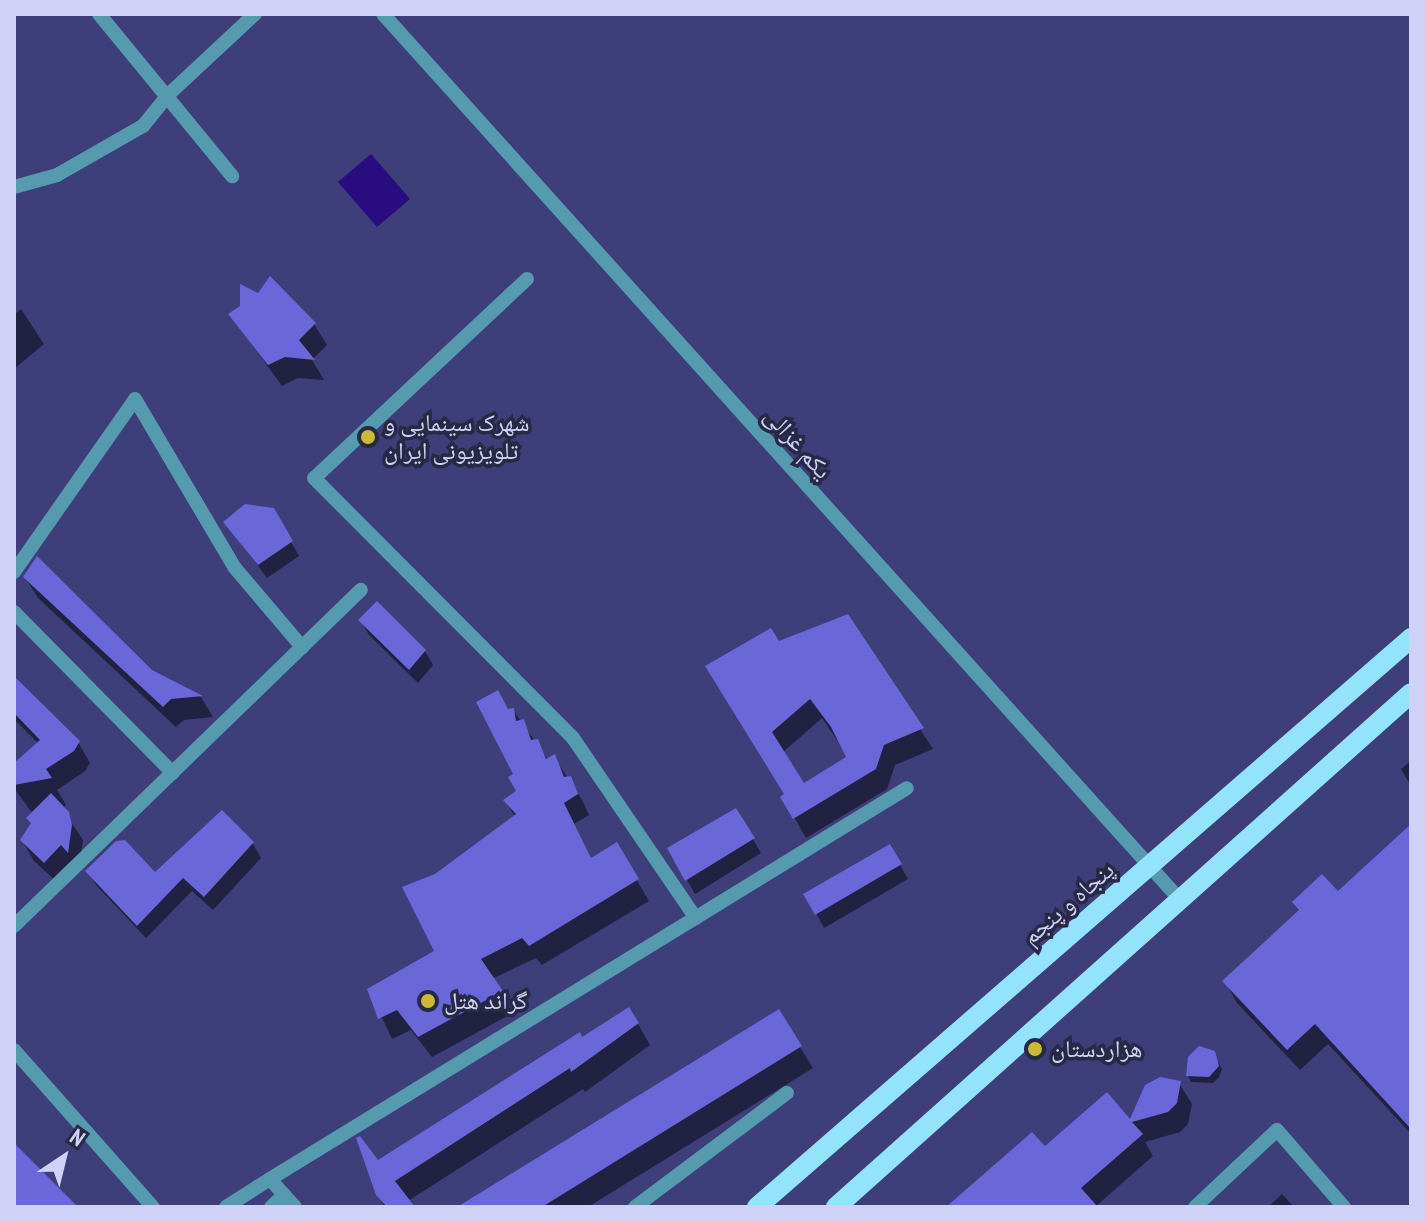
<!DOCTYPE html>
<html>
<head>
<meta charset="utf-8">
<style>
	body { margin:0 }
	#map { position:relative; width:1425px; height:1221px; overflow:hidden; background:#3e3e7a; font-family:"PT Sans Narrow","Noto Naskh Arabic",sans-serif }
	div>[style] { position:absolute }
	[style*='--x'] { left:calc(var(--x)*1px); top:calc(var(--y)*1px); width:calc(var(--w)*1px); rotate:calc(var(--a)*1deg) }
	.water>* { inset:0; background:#290d80 }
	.shadow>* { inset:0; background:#0007 }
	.building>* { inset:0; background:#6a67d9 }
	.minor>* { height:14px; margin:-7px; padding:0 7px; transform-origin:7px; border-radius:7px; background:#559aaf }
	.major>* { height:20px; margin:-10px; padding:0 10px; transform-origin:10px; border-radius:10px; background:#93e3fd }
	.dots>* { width:22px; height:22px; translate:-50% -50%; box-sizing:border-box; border:4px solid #282945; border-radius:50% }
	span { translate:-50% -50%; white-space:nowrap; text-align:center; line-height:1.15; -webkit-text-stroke:7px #282945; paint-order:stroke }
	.poi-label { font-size:24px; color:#cfd2f6 }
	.left { translate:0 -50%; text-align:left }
	.street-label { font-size:24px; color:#cfd2f6 }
	.frame { position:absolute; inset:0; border:16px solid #cfd2f6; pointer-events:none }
	.north { position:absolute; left:24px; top:1117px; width:80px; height:80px; -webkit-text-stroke:6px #282945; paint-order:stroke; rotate:35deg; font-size:22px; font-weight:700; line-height:32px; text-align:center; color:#cfd2f6 }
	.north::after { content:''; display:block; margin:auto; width:28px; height:36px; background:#cfd2f6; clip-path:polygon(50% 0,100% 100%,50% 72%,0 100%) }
</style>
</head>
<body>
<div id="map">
	<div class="water">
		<i style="clip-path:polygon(371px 154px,410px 199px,377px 227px,338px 182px)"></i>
	</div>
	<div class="shadow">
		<i style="clip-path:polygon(21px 309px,44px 344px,14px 369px,14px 315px)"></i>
		<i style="clip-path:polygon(231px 315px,314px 324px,327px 345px,312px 360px,324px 380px,298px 378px,282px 386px)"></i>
		<i style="clip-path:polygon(273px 510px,299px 556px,267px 578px,226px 522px)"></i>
		<i style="clip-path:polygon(25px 577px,150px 671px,201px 697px,213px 717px,184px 720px,176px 727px,38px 598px)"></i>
		<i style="clip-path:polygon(evenodd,847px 616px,933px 749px,895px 765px,887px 789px,806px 838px,783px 798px,787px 796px,719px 686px,778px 644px,847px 616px,822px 718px,849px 758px,803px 786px,782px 753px,822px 718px)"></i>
		<i style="clip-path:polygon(361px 621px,425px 651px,433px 665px,418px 683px,369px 635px)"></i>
		<i style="clip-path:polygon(14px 676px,78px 742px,90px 763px,85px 771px,57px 790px,66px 805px,62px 809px,83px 840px,79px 870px,57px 882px,34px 861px,22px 840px,33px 825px,33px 814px,14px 788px,14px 766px,39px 744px,14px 719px)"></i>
		<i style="clip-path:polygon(513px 710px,548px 760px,554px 757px,582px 800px,589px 815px,574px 824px,591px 860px,616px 845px,649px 901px,542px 965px,536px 958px,492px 979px,513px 1013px,432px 1057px,411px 1030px,392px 1039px,369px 990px,436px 952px,436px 876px,515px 817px,506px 801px,518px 791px,508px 711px)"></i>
		<i style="clip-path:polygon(1411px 761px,1411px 786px,1401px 769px)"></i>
		<i style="clip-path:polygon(736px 810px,761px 853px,695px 894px,669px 849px)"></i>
		<i style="clip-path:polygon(222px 813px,253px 844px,261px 858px,213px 910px,192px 891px,146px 938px,96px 885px,88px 871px,155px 875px)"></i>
		<i style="clip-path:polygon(1411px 827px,1411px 1134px,1328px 1044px,1300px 1070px,1237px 1003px,1225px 981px,1300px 912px,1294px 902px,1338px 894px)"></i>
		<i style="clip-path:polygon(889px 846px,908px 879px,824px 928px,806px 895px)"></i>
		<i style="clip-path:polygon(778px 1012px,813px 1068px,588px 1207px,486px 1207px)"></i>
		<i style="clip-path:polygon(638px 1024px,650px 1045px,585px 1092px,583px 1089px,408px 1201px,413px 1207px,385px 1207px,377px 1194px,378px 1162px,582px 1039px)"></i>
		<i style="clip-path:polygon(1213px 1053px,1222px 1069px,1219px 1077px,1213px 1083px,1191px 1082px,1188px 1076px)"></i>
		<i style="clip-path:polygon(1179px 1083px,1192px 1104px,1188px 1124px,1180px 1132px,1145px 1142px,1153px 1156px,1095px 1207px,962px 1207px,1044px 1149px,1130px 1123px)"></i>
		<i style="clip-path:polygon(1282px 1194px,1294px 1207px,1268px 1207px)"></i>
	</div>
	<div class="building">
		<i style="clip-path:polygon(270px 276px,316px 323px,299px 340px,315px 360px,285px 357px,268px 365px,228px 314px,240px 306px,240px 284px,258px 293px)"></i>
		<i style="clip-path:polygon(245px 504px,274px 508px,293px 541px,258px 565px,223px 522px)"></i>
		<i style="clip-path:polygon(37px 556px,152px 670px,203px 696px,171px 699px,163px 707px,23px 577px)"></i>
		<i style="clip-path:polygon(377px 601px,426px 650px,409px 670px,358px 620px)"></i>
		<i style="clip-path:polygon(evenodd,848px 614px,924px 728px,884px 745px,876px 769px,793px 819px,780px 797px,784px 794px,705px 666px,771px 628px,779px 641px,848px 614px,810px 699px,831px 727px,846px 757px,804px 783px,772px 732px,810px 699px)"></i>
		<i style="clip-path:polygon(14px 676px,80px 741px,74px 751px,46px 769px,52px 778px,14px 785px,14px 763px,40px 740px,14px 713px)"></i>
		<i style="clip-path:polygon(498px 690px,508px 709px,514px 708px,516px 721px,524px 719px,531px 740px,538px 739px,546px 759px,555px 754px,564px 777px,571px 776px,578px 794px,564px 803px,591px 858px,617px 842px,639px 879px,529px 946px,522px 938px,481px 959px,503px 991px,418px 1037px,397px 1010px,378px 1019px,367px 989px,434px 951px,402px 887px,435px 874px,516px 814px,503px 800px,516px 791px,508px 777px,513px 774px,476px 702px)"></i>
		<i style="clip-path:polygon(51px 793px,69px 812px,72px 825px,68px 853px,61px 845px,44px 863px,20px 840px,31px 823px,26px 818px)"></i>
		<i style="clip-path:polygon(736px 808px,755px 838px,685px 881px,667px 848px)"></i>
		<i style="clip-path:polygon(222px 810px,254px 842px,204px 897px,183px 878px,137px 926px,85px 871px,116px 841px,125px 840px,155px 872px)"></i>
		<i style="clip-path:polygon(1411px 824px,1411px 1129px,1315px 1024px,1287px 1050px,1222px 981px,1299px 910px,1292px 902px,1322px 874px,1338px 891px)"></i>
		<i style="clip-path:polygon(890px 844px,902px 864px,815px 915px,803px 894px)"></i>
		<i style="clip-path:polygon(629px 1007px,639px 1023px,571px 1072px,570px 1068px,395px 1181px,415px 1207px,387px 1207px,376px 1195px,356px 1138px,360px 1136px,378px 1160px,580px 1032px,582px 1037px)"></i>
		<i style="clip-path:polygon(779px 1009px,802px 1046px,542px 1207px,457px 1207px)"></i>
		<i style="clip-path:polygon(1199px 1046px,1215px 1051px,1219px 1066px,1209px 1077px,1186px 1076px,1188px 1057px)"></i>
		<i style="clip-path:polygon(1160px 1077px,1181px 1081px,1177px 1103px,1168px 1112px,1132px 1122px,1143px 1134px,1081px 1188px,1098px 1207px,946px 1207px,1032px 1132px,1045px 1146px,1107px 1092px,1130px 1119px,1145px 1085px)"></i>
		<i style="clip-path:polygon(14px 1143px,78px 1207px,14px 1207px)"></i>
	</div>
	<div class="minor">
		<i style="--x:99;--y:14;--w:210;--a:50.6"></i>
		<i style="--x:383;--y:14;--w:1193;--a:48.02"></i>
		<i style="--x:14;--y:187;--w:45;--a:-15.6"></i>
		<i style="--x:57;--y:175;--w:99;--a:-29.7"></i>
		<i style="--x:143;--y:126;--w:40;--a:-51"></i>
		<i style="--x:168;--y:95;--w:119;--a:-43"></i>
		<i style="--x:527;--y:279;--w:291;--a:136.9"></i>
		<i style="--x:314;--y:478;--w:367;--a:45.1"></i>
		<i style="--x:573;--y:738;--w:218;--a:55.7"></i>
		<i style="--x:14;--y:572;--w:211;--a:-55"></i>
		<i style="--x:135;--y:399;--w:196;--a:59.4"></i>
		<i style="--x:235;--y:568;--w:104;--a:49.7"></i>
		<i style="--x:14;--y:612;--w:226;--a:45.4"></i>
		<i style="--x:14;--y:926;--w:483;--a:-44.1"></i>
		<i style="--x:14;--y:1050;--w:210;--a:48.5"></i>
		<i style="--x:284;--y:1195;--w:21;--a:-131"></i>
		<i style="--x:270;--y:1179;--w:747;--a:-31.54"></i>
		<i style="--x:226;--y:1207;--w:52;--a:-32.5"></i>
		<i style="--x:271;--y:1207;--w:18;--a:-43"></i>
		<i style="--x:284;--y:1195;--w:16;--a:47"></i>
		<i style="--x:635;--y:1207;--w:190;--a:-36.9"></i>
		<i style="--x:1195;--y:1207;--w:112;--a:-43.2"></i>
		<i style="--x:1277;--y:1130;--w:102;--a:49"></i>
	</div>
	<div class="major">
		<i style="--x:757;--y:1207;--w:867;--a:-41.02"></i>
		<i style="--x:836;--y:1207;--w:771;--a:-41.79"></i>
	</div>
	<div class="dots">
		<i style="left:368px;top:437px;background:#ccb938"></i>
		<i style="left:428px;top:1001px;background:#ccb938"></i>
		<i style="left:1035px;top:1049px;background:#ccb938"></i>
	</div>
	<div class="poi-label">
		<span class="left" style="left:384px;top:437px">شهرک سینمایی و<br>تلویزیونی ایران</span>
		<span class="left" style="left:444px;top:1001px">گراند هتل</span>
		<span class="left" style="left:1051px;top:1049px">هزاردستان</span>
	</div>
	<div class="street-label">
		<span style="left:798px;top:443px;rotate:48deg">یکم غزالی</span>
		<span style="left:1068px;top:903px;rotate:-41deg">پنجاه و پنجم</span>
	</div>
	<div class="frame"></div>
	<div class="north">N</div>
</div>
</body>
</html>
